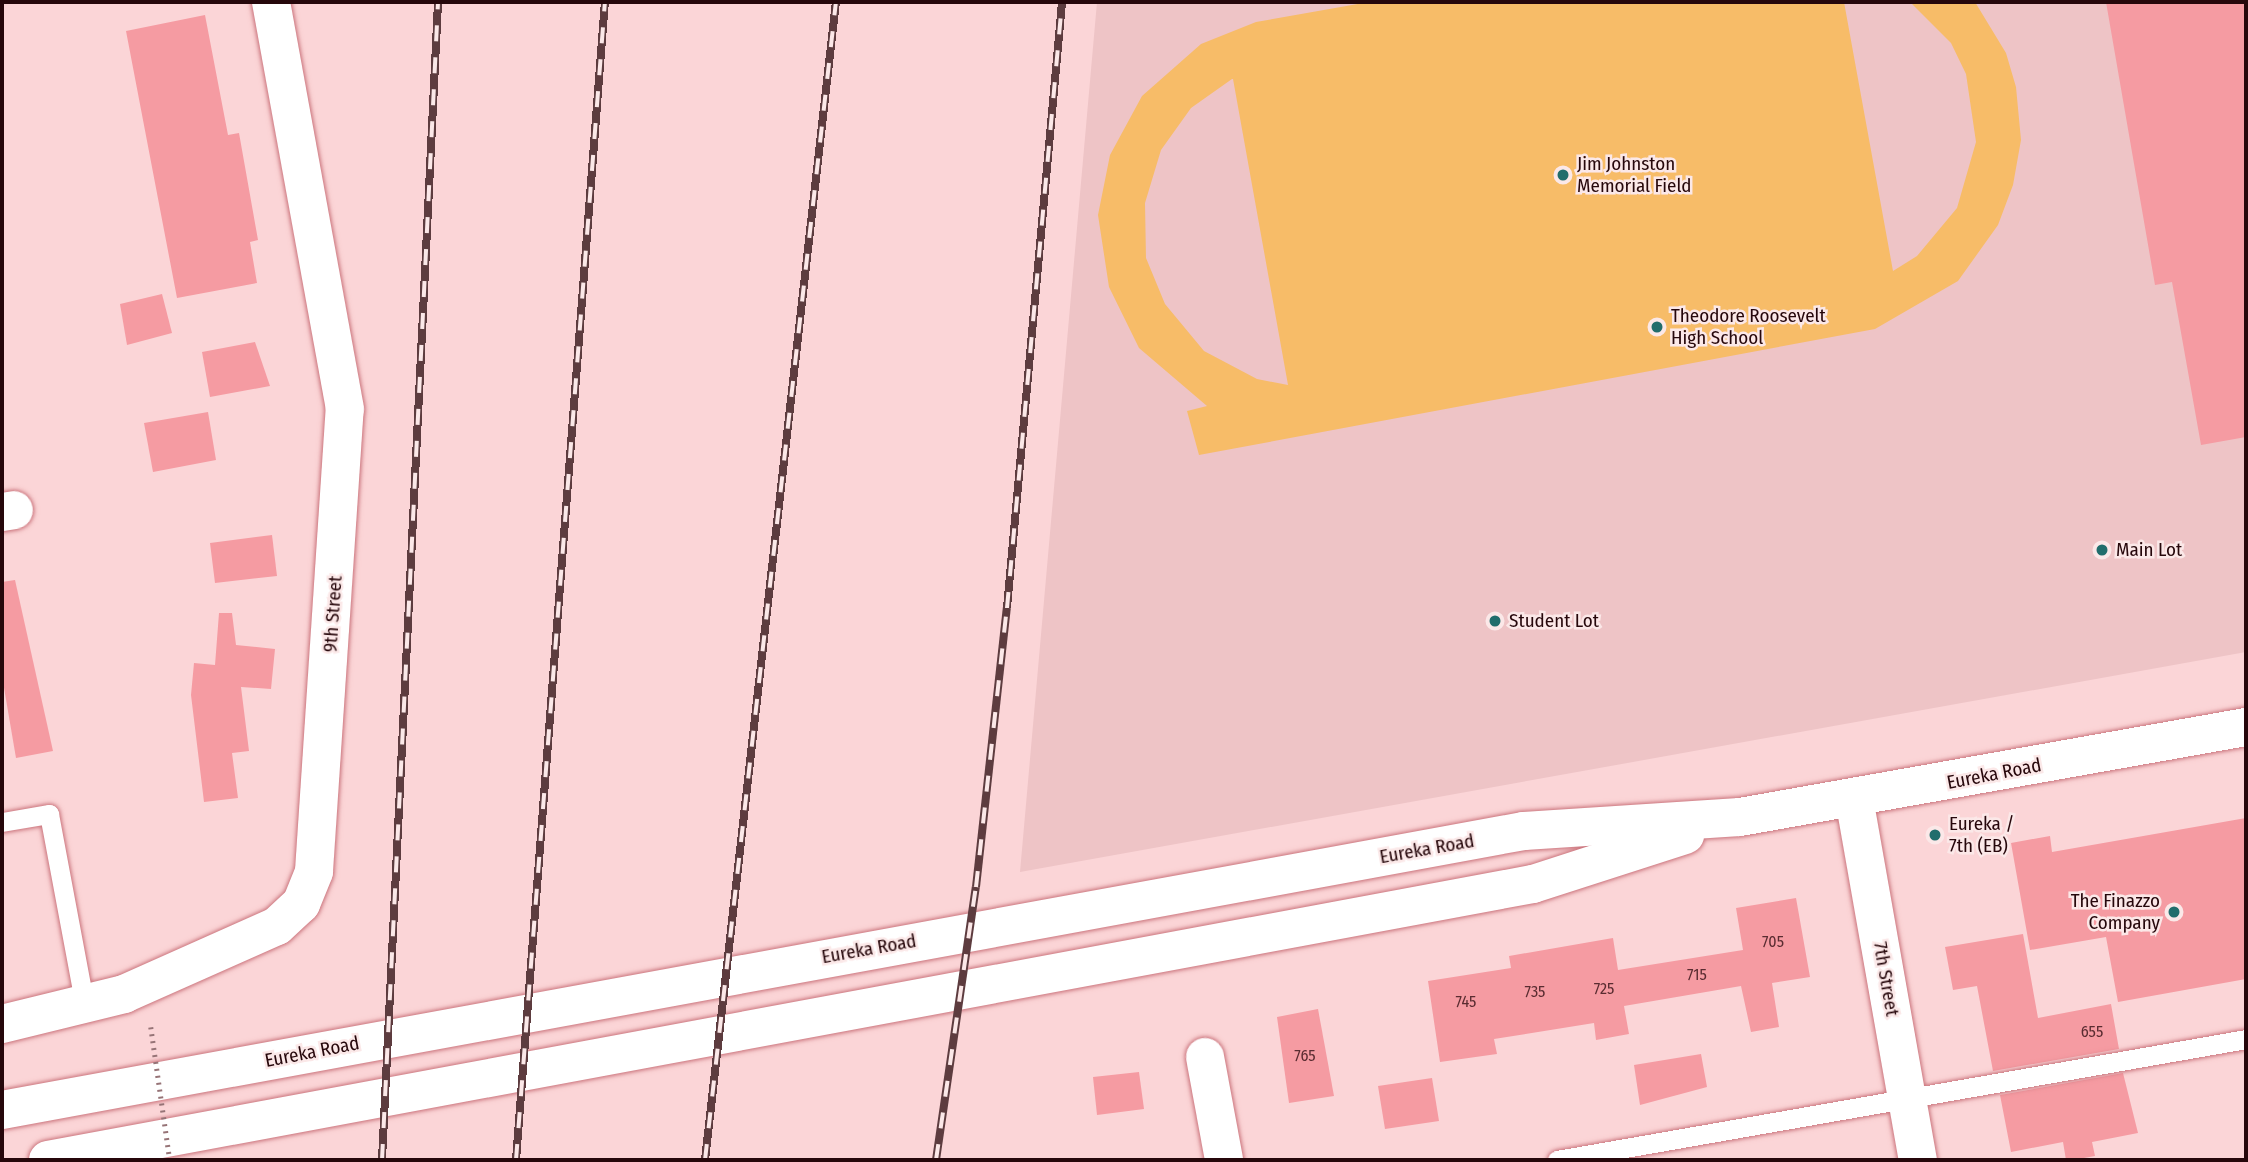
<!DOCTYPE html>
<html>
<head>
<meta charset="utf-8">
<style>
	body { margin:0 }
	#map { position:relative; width:2248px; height:1162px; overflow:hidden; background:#fbd5d7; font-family:"Fira Sans Condensed",sans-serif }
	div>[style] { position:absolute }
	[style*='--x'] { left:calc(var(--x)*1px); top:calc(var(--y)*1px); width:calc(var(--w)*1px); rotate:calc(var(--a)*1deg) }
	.built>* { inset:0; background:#eec4c6 }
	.green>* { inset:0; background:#f7bc68 }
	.building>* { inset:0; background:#f59ba2 }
	.roads { filter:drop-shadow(0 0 2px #cb757d) drop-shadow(0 0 2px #cb757d) }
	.service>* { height:19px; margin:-9.5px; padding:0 9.5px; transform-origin:9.5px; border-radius:9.5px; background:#fff }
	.minor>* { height:38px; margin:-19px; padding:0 19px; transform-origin:19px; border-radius:19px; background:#fff }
	.secondary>* { height:38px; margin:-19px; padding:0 19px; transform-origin:19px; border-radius:19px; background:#fff }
	.rail>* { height:8px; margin-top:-4px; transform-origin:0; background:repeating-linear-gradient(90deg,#fbe8e8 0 16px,#5d3c3f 0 32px); box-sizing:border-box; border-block:2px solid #5d3c3f }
	.path-bridge>* { height:4.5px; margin-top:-2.25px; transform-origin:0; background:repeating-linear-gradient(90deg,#967376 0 2px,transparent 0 7px) }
	.dots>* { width:19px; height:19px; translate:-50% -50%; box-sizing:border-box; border:4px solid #fbe8e8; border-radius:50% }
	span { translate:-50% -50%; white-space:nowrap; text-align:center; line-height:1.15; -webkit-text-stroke:5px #fbe8e8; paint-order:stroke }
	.number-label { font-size:16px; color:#5a2c31 }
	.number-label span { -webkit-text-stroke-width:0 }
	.poi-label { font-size:19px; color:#26070b }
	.left { translate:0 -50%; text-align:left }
	.right { translate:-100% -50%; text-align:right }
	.street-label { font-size:19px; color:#26070b }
	.frame { position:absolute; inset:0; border:4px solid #26070b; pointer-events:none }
</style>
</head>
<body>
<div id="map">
	<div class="built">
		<i style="clip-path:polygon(1097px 2px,2246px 2px,2246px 652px,1020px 872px)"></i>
	</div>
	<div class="green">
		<i style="clip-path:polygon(evenodd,1369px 2px,1844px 2px,1893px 271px,1917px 256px,1957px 208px,1976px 142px,1966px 74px,1951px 43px,1910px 2px,1975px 2px,2006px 53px,2016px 87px,2021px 140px,2013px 185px,1998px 225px,1958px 281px,1875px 329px,1199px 455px,1187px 411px,1207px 406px,1139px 348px,1109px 287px,1098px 215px,1110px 155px,1142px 96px,1201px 44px,1256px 22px,1369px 2px,1232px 79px,1233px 79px,1288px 385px,1257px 379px,1204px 351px,1165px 304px,1146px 258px,1145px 203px,1161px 150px,1191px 108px,1232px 79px)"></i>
	</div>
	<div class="building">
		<i style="clip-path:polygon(2106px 2px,2246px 2px,2246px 437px,2201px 445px,2172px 282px,2155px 285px)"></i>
		<i style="clip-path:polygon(205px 15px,228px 135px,239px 133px,258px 240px,250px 242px,257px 283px,177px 298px,126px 31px)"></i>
		<i style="clip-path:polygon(162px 294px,172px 333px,127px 345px,120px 304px)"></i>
		<i style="clip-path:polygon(255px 342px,270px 386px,210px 397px,202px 352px)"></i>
		<i style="clip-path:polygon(208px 412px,216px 460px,153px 472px,144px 423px)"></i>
		<i style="clip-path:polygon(272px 535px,277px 576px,215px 583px,210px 543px)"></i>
		<i style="clip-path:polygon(15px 580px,53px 751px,16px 758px,2px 676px,2px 582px)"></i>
		<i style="clip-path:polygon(219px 613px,232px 613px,236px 645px,275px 649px,271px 689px,241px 687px,249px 751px,232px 753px,238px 798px,204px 802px,191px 695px,194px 663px,215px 665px)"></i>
		<i style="clip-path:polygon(2246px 818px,2246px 979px,2118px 1002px,2106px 937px,2030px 950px,2011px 843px,2050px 836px,2052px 852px)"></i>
		<i style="clip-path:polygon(1796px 898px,1810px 977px,1772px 983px,1779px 1027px,1751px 1032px,1741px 986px,1624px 1006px,1629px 1034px,1596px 1040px,1594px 1023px,1494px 1039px,1497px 1054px,1440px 1062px,1428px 981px,1511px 968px,1509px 956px,1613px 938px,1618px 970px,1743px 950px,1736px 908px)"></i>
		<i style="clip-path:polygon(2023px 934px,2038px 1018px,2111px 1004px,2119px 1049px,1993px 1071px,1977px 986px,1953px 990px,1945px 947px)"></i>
		<i style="clip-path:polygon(1318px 1009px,1334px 1096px,1289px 1103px,1277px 1017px)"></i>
		<i style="clip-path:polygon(1701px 1054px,1707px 1087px,1640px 1105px,1634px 1065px)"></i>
		<i style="clip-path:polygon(1139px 1072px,1144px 1109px,1097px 1115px,1093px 1077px)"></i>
		<i style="clip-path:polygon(2123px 1073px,2138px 1133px,2092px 1142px,2095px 1156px,2073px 1160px,2066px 1160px,2063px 1142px,2011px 1152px,2000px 1095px)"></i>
		<i style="clip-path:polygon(1432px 1078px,1439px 1121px,1385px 1129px,1378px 1086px)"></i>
	</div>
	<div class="roads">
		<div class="service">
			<i style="--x:2;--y:822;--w:48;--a:-9.7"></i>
			<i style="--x:49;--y:814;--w:196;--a:79.4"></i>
			<i style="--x:1557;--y:1160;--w:700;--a:-9.96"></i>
		</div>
		<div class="minor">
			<i style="--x:2;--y:512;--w:12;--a:-9"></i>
			<i style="--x:1854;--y:798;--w:368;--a:80"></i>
			<i style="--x:2;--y:1024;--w:126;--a:-13.8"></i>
			<i style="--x:124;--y:994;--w:167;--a:-24"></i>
			<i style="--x:277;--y:926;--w:33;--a:-43"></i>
			<i style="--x:301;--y:904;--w:35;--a:-68"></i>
			<i style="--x:314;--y:871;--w:463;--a:-86.2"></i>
			<i style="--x:345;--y:409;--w:414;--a:-100.3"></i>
			<i style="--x:1205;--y:1057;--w:105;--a:79.5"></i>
		</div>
		<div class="secondary">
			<i style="--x:2;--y:1110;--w:1547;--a:-10.39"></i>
			<i style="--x:1524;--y:831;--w:216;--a:-3.7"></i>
			<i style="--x:1740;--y:817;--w:514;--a:-10.09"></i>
			<i style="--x:48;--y:1160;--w:1510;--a:-10.53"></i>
			<i style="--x:1533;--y:884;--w:160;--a:-17.9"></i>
		</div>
	</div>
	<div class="rail">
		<i style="--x:382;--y:1160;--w:1159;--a:-87.23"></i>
		<i style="--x:516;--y:1160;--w:1161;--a:-85.61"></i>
		<i style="--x:705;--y:1160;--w:1165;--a:-83.55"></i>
		<i style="--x:936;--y:1160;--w:276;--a:-81.7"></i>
		<i style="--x:976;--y:887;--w:281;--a:-83.7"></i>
		<i style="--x:1007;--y:608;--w:608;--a:-84.81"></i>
	</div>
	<div class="path-bridge">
		<i style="--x:151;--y:1027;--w:134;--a:81.9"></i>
	</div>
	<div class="dots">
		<i style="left:1563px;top:175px;background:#216d6c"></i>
		<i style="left:1657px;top:327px;background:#216d6c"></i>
		<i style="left:2102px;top:550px;background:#216d6c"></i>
		<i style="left:1495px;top:621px;background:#216d6c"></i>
		<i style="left:1935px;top:835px;background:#216d6c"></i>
		<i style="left:2174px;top:912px;background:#216d6c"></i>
	</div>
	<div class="number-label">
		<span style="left:1773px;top:942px">705</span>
		<span style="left:1697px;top:975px">715</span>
		<span style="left:1604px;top:989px">725</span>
		<span style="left:1535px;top:992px">735</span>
		<span style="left:1466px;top:1002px">745</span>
		<span style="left:2092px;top:1032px">655</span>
		<span style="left:1305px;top:1056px">765</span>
	</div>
	<div class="poi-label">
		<span class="left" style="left:1577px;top:175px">Jim Johnston<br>Memorial Field</span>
		<span class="left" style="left:1671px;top:327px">Theodore Roosevelt<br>High School</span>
		<span class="left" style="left:2116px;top:550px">Main Lot</span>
		<span class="left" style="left:1509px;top:621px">Student Lot</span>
		<span class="left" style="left:1949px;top:835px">Eureka /<br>7th (EB)</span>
		<span class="right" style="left:2160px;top:912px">The Finazzo<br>Company</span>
	</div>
	<div class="street-label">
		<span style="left:333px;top:614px;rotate:-86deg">9th Street</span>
		<span style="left:1994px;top:774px;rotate:-11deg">Eureka Road</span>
		<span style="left:1427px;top:849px;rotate:-10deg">Eureka Road</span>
		<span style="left:869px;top:949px;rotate:-10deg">Eureka Road</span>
		<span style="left:1886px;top:979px;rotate:80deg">7th Street</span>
		<span style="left:312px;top:1052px;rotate:-11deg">Eureka Road</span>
	</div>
	<div class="frame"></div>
</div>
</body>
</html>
